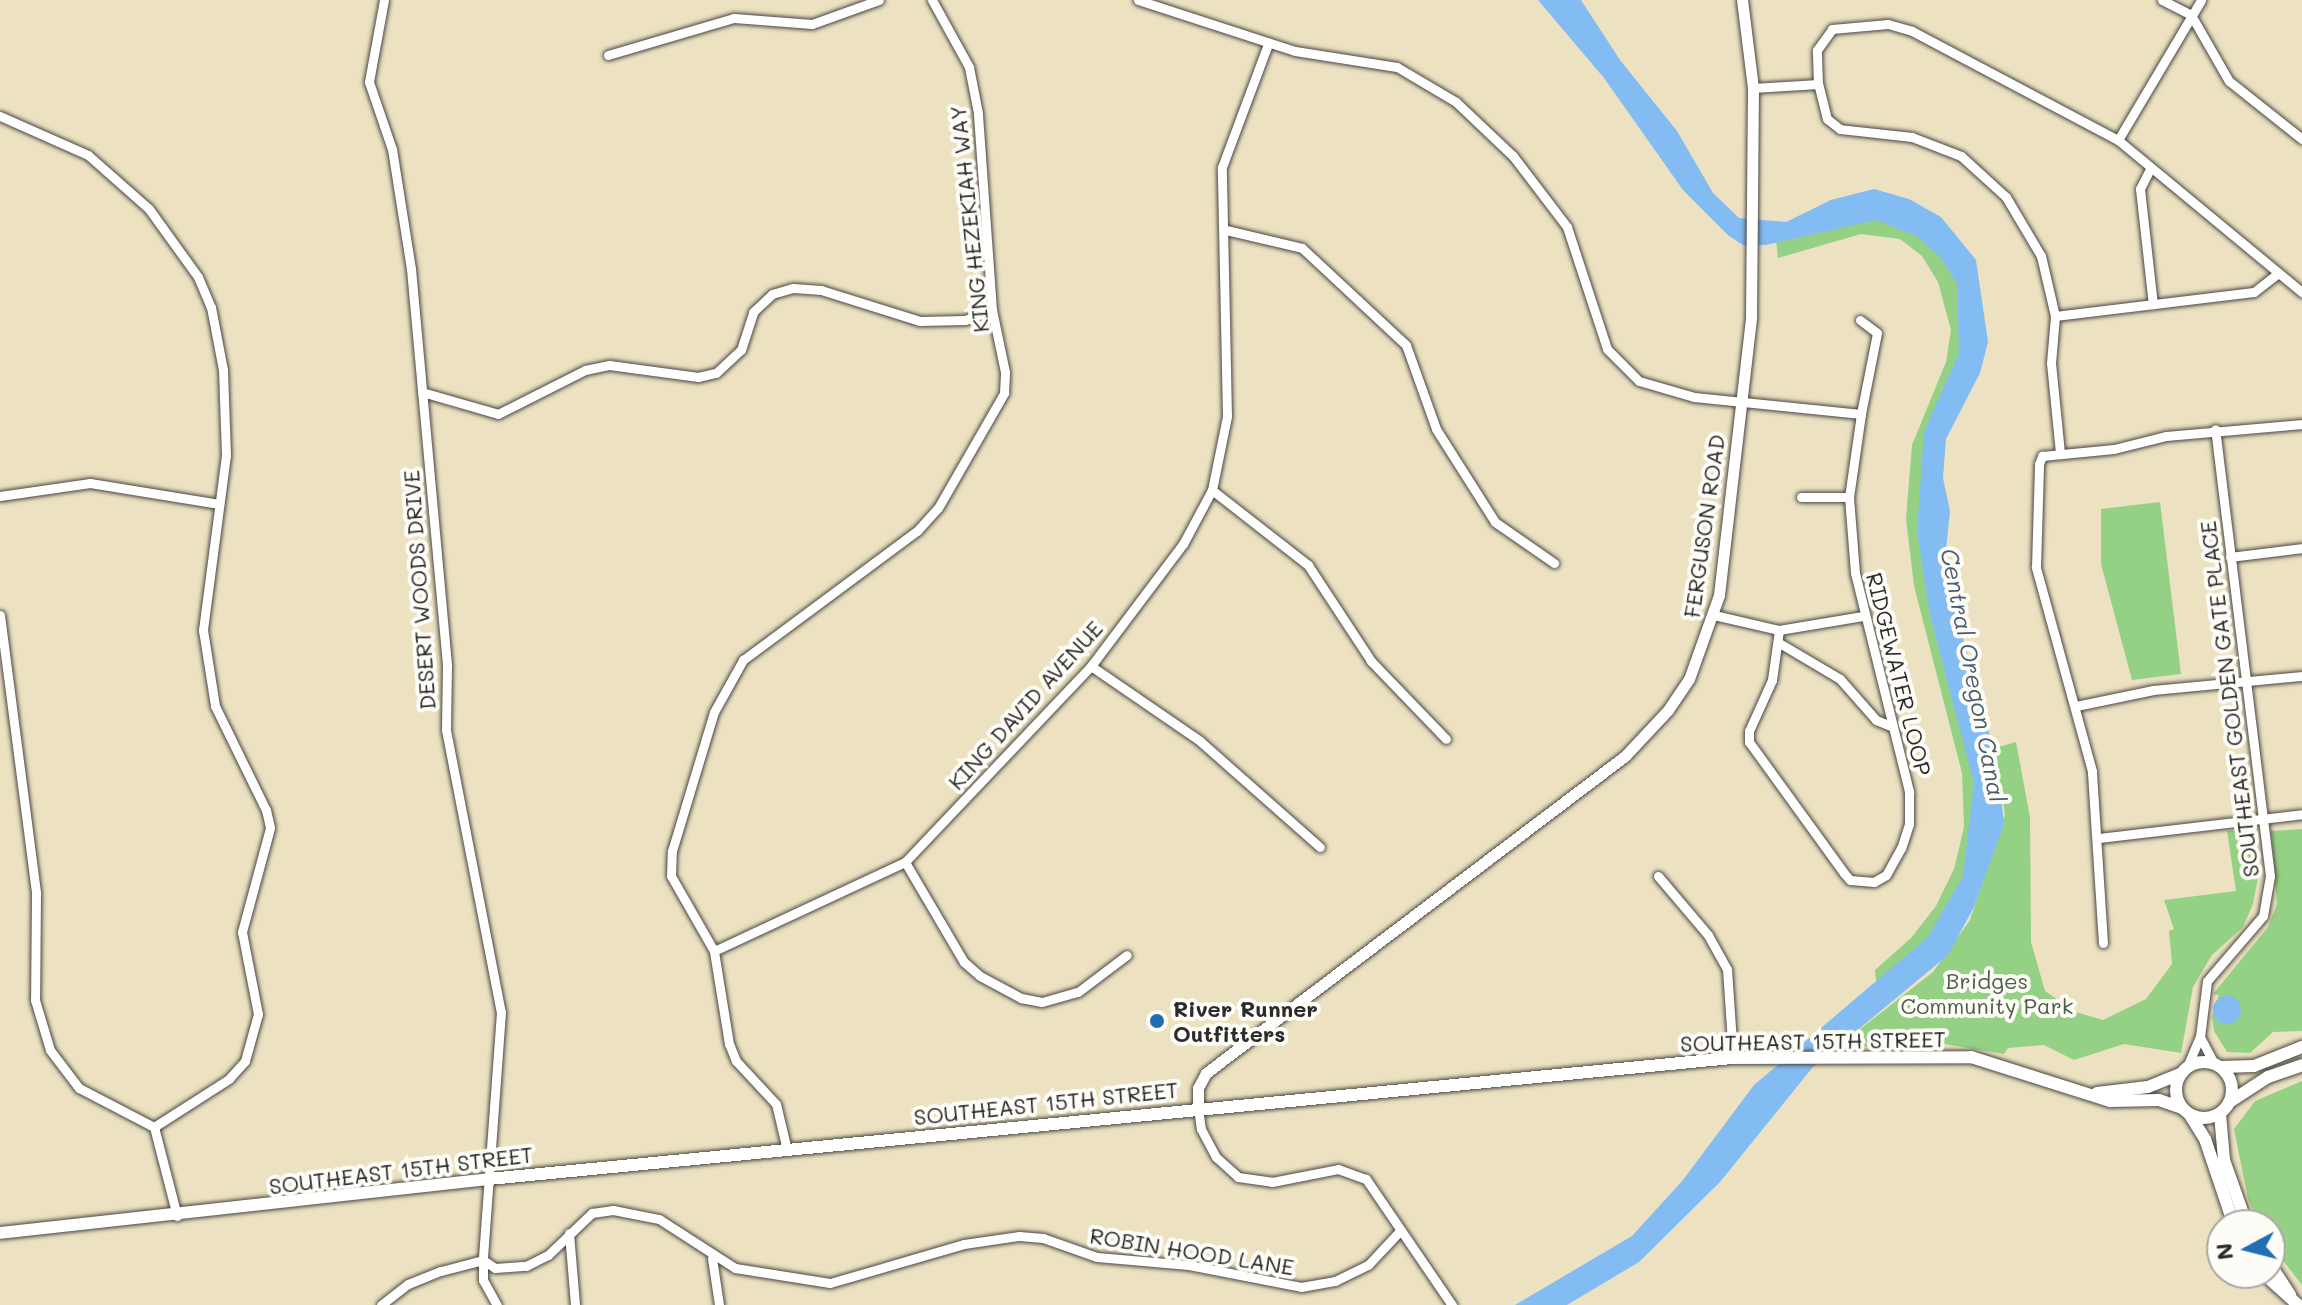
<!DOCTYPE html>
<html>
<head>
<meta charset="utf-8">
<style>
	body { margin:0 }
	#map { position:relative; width:2302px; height:1305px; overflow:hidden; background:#ece2c2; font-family:Mali,sans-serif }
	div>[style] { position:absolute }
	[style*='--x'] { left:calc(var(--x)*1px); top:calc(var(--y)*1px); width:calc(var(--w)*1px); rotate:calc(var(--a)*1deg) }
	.green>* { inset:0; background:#95d185 }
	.water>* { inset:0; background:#83bbf3 }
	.round { border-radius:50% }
	.roads { filter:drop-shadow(0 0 2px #484642) drop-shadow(0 0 2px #484642) }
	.minor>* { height:9px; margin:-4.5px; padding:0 4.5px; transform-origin:4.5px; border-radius:4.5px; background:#fff }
	.tertiary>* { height:11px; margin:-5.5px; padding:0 5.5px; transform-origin:5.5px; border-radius:5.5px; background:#fff }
	.secondary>* { height:12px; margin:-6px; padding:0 6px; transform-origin:6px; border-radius:6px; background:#fff }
	.secondary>.ring { margin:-6px; padding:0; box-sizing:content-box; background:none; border:12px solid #fff; border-radius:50% }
	.dots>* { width:22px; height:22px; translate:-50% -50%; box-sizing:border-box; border:4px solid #fdfcf7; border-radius:50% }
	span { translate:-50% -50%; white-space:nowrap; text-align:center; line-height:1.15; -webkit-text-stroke:8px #fdfcf7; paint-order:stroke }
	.street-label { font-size:22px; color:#2b2b2b }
	.park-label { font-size:22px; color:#4b5d46 }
	.poi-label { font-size:22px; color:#2b2b2b; font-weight:700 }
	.left { translate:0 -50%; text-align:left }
	.water-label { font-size:24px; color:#4a5d71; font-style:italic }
	.north { position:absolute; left:2206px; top:1209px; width:80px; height:80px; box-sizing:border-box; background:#fdfcf7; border:2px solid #a9a8a5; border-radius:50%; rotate:263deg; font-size:22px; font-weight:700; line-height:32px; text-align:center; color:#2b2b2b }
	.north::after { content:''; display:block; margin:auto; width:28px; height:36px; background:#1f6fb2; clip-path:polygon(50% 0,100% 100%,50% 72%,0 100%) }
</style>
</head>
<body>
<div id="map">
	<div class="green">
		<i style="clip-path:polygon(1849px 211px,1926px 227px,1971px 300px,1930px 514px,1985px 766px,1968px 898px,1878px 998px,1875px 970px,1911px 938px,1936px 906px,1954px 869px,1964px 827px,1962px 773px,1914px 586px,1906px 519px,1912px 445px,1946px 362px,1951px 330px,1938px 282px,1922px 256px,1900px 239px,1861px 234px,1778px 258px,1775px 233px)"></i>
		<i style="clip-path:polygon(2160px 502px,2181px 674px,2132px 680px,2101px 564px,2101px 509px)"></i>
		<i style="clip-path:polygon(2016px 742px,2030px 817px,2031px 942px,2045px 991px,2076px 1012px,2103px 1020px,2146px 999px,2172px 964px,2169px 931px,2174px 929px,2164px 900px,2236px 891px,2227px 831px,2250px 829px,2259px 872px,2253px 904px,2243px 927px,2212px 955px,2193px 987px,2181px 1053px,2124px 1044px,2074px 1060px,2044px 1045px,2008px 1048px,2004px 1054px,1944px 1044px,1836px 1048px,1933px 972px,1970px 920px,2005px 814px,1995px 748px)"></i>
		<i style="clip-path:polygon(2302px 829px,2302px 1031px,2273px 1032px,2250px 1053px,2227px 1052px,2214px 1031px,2212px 1016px,2219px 995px,2213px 994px,2268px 927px,2277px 904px,2271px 831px)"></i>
		<i style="clip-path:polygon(2302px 1081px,2302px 1285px,2270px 1244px,2270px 1225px,2260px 1225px,2248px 1199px,2234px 1129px,2255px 1101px)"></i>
	</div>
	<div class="water">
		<i style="clip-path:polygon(1538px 0,1581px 0,1620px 60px,1677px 131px,1713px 193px,1739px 218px,1786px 222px,1831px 200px,1874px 189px,1909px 199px,1941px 217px,1976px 260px,1988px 342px,1980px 373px,1946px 439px,1943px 478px,1950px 511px,1944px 569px,1997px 761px,2004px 824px,1974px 907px,1948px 955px,1812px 1068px,1720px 1182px,1639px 1262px,1567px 1305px,1515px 1305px,1632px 1236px,1683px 1180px,1754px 1085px,1928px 937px,1963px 876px,1974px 783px,1930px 615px,1917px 531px,1924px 432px,1959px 353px,1957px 283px,1940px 257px,1916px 236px,1876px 220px,1766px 245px,1743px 245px,1729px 236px,1683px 190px,1604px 78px)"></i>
		<i class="round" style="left:2213px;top:996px;width:28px;height:28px"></i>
	</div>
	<div class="roads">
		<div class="minor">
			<i style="--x:384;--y:0;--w:83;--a:100.4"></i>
			<i style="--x:369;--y:82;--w:71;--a:71.1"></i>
			<i style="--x:392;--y:149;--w:121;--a:81"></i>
			<i style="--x:411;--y:269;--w:398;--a:84.8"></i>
			<i style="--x:447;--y:665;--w:65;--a:90.9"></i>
			<i style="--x:446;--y:730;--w:287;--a:79"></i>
			<i style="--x:501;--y:1012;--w:249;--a:94.2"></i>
			<i style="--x:483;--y:1260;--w:20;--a:90"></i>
			<i style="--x:483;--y:1280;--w:29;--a:61"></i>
			<i style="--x:1138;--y:0;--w:165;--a:18"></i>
			<i style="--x:1295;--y:51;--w:103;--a:8.9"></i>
			<i style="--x:1397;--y:67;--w:69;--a:30.7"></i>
			<i style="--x:1456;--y:102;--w:79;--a:43.5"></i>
			<i style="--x:1513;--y:156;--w:89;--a:52.7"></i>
			<i style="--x:1567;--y:227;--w:128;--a:71.8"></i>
			<i style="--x:1607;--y:349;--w:45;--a:45"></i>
			<i style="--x:1639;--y:381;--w:57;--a:16.2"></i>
			<i style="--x:1694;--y:397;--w:168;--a:5.8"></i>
			<i style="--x:1861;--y:414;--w:84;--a:98.2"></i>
			<i style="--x:1849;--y:497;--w:76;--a:85.5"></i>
			<i style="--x:1855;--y:573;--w:226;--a:76.1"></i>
			<i style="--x:1909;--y:792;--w:32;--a:90"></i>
			<i style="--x:1909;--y:824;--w:25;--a:108"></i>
			<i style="--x:1901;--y:848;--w:31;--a:119"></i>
			<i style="--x:1886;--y:875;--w:14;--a:150"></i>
			<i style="--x:1874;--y:882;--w:24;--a:-175"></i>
			<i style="--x:1850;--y:880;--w:9;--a:-131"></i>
			<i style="--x:1844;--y:873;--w:162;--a:-125.9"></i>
			<i style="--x:1749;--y:742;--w:11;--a:-90"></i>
			<i style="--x:1749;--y:731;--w:56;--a:-65.7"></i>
			<i style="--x:1772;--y:680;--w:50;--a:-82"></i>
			<i style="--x:2162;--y:0;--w:33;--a:27"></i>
			<i style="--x:2191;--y:15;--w:76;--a:60.1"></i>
			<i style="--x:2229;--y:81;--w:93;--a:38.5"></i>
			<i style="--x:608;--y:55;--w:131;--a:-16.4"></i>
			<i style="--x:734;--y:18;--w:78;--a:4.4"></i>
			<i style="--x:812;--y:24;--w:71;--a:-19.7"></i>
			<i style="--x:1753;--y:88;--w:65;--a:-3.5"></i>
			<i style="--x:0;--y:116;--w:96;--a:23.9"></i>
			<i style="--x:88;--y:155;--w:81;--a:41.5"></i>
			<i style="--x:149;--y:209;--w:84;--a:54.2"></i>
			<i style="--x:198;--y:277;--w:33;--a:67"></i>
			<i style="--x:211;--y:307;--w:64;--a:79.2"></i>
			<i style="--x:223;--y:370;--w:85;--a:88"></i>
			<i style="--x:226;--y:455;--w:177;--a:97.5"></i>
			<i style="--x:203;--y:630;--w:77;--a:81"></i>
			<i style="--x:215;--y:706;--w:116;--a:63.9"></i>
			<i style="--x:266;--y:810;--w:18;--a:77"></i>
			<i style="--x:270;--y:828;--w:108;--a:105.1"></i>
			<i style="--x:242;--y:932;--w:84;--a:79"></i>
			<i style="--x:258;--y:1014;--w:49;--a:105.5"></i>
			<i style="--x:245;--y:1061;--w:24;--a:132"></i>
			<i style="--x:229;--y:1079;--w:89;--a:147.4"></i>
			<i style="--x:2118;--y:140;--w:163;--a:-59.3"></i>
			<i style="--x:2149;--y:171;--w:20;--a:117"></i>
			<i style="--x:2140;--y:189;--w:116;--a:83.6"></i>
			<i style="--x:1226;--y:230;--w:78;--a:13.3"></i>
			<i style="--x:1302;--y:248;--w:142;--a:43"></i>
			<i style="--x:1406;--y:345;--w:89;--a:70.3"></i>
			<i style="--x:1436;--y:429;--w:110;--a:57.6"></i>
			<i style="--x:1495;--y:522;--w:72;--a:34.8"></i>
			<i style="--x:2055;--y:316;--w:200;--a:-6.9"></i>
			<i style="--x:2254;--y:292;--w:29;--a:-38"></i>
			<i style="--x:1860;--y:320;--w:21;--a:37"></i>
			<i style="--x:1877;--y:333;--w:83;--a:101.2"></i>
			<i style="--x:422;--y:392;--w:79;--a:16.1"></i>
			<i style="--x:498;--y:414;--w:97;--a:-26.8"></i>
			<i style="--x:585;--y:370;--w:25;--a:-12"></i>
			<i style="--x:609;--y:365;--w:90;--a:7.7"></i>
			<i style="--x:698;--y:377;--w:18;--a:-13"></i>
			<i style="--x:716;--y:373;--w:34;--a:-43"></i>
			<i style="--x:741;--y:350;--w:40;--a:-72"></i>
			<i style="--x:753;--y:312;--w:26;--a:-43"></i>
			<i style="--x:772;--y:294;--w:22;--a:-16"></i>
			<i style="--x:793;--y:288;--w:28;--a:4"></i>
			<i style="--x:821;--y:290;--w:104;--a:17.4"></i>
			<i style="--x:920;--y:321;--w:45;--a:-1.3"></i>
			<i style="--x:965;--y:320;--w:29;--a:-20"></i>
			<i style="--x:2060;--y:453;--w:90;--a:-95.7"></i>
			<i style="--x:2051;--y:363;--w:47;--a:-85.1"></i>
			<i style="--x:2055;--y:316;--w:62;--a:-103.1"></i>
			<i style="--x:2041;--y:256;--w:69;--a:-120.7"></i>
			<i style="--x:2006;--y:197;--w:61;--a:-137.7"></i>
			<i style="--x:1961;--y:156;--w:53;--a:-158.8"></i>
			<i style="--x:1912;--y:137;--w:72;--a:-173.7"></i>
			<i style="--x:1840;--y:129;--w:16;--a:-142"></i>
			<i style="--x:1827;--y:119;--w:36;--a:-104"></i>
			<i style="--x:1818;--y:84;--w:34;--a:-92"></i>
			<i style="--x:1817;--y:50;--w:26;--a:-54"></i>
			<i style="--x:1832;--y:29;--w:56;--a:-5.1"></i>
			<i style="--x:1888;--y:24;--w:25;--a:16"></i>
			<i style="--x:1912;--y:31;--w:233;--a:27.9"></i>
			<i style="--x:2118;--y:140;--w:239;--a:39.6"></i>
			<i style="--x:1212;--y:490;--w:122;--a:38"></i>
			<i style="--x:1308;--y:565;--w:115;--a:56.7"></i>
			<i style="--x:1371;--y:661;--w:108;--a:46.1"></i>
			<i style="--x:0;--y:496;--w:91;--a:-8.2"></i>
			<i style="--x:90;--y:483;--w:131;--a:9.2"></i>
			<i style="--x:1801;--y:497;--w:48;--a:0"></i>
			<i style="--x:2230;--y:557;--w:73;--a:-7.1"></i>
			<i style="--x:0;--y:615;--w:281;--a:82.6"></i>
			<i style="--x:36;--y:894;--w:106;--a:90.5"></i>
			<i style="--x:35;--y:1000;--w:52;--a:73.3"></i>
			<i style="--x:50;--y:1050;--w:48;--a:52.7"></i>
			<i style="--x:79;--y:1088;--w:85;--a:27.5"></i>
			<i style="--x:1714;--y:615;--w:67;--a:13"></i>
			<i style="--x:1779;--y:630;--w:85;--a:-9.5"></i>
			<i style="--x:1781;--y:644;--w:69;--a:30.7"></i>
			<i style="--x:1840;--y:679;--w:55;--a:48.7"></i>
			<i style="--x:1876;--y:720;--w:18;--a:22"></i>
			<i style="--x:1091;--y:666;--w:132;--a:34.5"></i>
			<i style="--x:1200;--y:741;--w:160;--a:41.5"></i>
			<i style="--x:2076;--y:706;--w:79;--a:-11.7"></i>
			<i style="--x:2153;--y:690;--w:150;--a:-5.4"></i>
			<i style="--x:2099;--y:838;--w:204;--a:-6.7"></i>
			<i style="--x:905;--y:862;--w:116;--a:59.5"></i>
			<i style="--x:964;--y:962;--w:21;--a:41"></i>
			<i style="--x:980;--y:976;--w:47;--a:28.2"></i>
			<i style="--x:1021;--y:998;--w:21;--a:11"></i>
			<i style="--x:1042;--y:1002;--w:37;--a:-16"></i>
			<i style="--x:1078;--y:992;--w:61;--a:-37.1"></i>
			<i style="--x:1658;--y:876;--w:77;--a:49.7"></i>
			<i style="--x:1708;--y:935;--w:39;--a:61"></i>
			<i style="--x:1727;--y:969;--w:89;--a:86.1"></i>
			<i style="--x:2103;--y:943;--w:172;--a:-93.7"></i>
			<i style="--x:2092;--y:771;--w:212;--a:-105.4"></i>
			<i style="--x:2036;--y:567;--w:103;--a:-88.3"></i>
			<i style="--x:2039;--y:464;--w:9;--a:-69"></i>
			<i style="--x:2042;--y:456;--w:72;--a:-5.6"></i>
			<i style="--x:2114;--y:449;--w:54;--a:-14"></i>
			<i style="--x:2166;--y:436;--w:137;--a:-5"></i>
			<i style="--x:714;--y:951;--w:211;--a:-25"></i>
			<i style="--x:905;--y:862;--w:270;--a:-46.5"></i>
			<i style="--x:1091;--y:666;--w:153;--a:-53"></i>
			<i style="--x:1183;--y:544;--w:61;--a:-61.8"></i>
			<i style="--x:1212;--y:490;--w:76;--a:-78.5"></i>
			<i style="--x:1227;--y:416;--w:249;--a:-91.2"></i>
			<i style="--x:1222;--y:167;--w:131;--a:-69.5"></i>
			<i style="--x:2200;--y:1037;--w:30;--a:62"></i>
			<i style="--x:2187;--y:1067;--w:33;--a:-67"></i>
			<i style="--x:2200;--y:1037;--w:56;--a:-82.9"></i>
			<i style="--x:2207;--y:981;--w:86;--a:-49.3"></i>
			<i style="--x:2263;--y:916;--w:41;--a:-80.1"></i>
			<i style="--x:2270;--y:876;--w:450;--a:-97"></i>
			<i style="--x:1198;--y:1108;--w:21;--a:82"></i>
			<i style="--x:1201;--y:1129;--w:32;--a:62"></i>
			<i style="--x:1216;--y:1157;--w:30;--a:42"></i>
			<i style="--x:1238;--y:1177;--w:34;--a:8"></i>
			<i style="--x:1272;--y:1182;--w:67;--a:-11.1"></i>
			<i style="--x:1338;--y:1169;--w:30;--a:20"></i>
			<i style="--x:1366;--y:1179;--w:153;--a:55.7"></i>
			<i style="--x:154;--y:1127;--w:92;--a:75.5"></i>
			<i style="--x:787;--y:1150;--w:47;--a:-103.4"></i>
			<i style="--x:776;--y:1104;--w:59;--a:-132.9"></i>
			<i style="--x:736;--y:1061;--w:18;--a:-112"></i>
			<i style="--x:729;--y:1044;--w:94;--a:-99.2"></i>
			<i style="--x:714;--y:951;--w:86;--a:-119.8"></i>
			<i style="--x:671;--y:876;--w:25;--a:-88"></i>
			<i style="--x:672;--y:851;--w:145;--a:-73.2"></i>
			<i style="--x:714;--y:712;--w:60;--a:-60.9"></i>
			<i style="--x:743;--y:660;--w:217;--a:-36.6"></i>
			<i style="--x:917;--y:531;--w:31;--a:-48"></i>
			<i style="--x:938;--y:508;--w:133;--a:-60.1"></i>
			<i style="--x:1004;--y:393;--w:21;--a:-87"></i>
			<i style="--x:1005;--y:372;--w:63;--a:-101.8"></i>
			<i style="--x:992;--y:310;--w:197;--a:-94.1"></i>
			<i style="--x:978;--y:113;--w:47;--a:-101.1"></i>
			<i style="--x:969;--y:67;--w:77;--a:-118.9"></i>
			<i style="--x:569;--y:1233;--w:72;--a:85.2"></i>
			<i style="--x:712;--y:1258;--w:48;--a:81.5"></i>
			<i style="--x:381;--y:1305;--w:34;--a:-38"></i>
			<i style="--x:408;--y:1284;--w:35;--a:-22"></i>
			<i style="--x:441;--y:1271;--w:43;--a:-14.7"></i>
			<i style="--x:483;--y:1260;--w:14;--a:34"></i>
			<i style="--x:495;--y:1268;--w:31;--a:-4"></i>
			<i style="--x:526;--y:1266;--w:25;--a:-27"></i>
			<i style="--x:548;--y:1255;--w:61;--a:-43.7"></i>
			<i style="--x:592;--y:1213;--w:21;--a:-8"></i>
			<i style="--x:613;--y:1210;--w:47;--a:11.1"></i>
			<i style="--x:659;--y:1219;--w:90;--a:32.8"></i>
			<i style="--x:735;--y:1268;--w:96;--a:9"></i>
			<i style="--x:830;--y:1283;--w:140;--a:-16.2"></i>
			<i style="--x:964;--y:1244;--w:56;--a:-8.3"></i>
			<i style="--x:1019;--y:1236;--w:24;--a:5"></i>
			<i style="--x:1043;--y:1238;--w:57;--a:19.4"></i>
			<i style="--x:1097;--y:1257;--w:92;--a:5"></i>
			<i style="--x:1189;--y:1265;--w:114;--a:11.1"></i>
			<i style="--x:1301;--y:1287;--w:35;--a:-10"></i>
			<i style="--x:1335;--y:1281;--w:37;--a:-26"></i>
			<i style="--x:1368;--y:1265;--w:45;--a:-46.8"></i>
		</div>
		<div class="tertiary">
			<i style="--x:1198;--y:1108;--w:20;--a:-90"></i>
			<i style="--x:1198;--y:1088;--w:17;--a:-62"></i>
			<i style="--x:1206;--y:1073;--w:525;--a:-37.11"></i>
			<i style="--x:1625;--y:756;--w:63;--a:-46.9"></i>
			<i style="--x:1668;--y:710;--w:37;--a:-56"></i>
			<i style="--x:1689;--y:679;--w:89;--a:-70.3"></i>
			<i style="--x:1719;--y:595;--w:280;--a:-83.4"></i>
			<i style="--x:1751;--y:317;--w:229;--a:-89.5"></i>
			<i style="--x:1753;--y:88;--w:89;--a:-97.1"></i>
		</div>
		<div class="secondary">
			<i class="ring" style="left:2176px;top:1062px;width:44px;height:44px"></i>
			<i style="--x:2222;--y:1067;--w:32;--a:-2"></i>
			<i style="--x:2254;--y:1066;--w:52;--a:-21.6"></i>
			<i style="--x:2097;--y:1093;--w:51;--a:-6.7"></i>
			<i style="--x:2148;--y:1087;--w:35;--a:-22"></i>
			<i style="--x:2231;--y:1101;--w:44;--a:-33"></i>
			<i style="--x:2268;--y:1077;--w:36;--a:-19"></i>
			<i style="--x:2220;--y:1114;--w:46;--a:85"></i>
			<i style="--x:2224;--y:1160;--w:69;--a:70.5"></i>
			<i style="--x:2190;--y:1115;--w:28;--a:58"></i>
			<i style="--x:2205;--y:1139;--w:91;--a:71.4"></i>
			<i style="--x:0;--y:1233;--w:492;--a:-6.3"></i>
			<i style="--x:489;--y:1179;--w:1250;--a:-5.56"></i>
			<i style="--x:1733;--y:1058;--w:238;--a:-0.2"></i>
			<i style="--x:1971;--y:1057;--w:146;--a:17.6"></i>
			<i style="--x:2110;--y:1101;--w:49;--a:-1.2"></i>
			<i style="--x:2159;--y:1100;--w:24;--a:19"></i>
			<i style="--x:2270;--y:1264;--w:37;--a:57"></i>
			<i style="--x:2263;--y:1273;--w:47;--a:42.4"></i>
		</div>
	</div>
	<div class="dots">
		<i style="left:1157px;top:1021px;background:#1f6fb2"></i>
	</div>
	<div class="street-label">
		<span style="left:969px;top:219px;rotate:-96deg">KING HEZEKIAH WAY</span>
		<span style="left:1704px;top:526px;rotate:-82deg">FERGUSON ROAD</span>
		<span style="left:419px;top:590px;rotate:-94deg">DESERT WOODS DRIVE</span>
		<span style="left:1899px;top:674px;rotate:76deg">RIDGEWATER LOOP</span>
		<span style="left:2229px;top:699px;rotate:-97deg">SOUTHEAST GOLDEN GATE PLACE</span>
		<span style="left:1025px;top:705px;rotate:-48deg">KING DAVID AVENUE</span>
		<span style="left:1813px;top:1041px;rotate:-1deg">SOUTHEAST 15TH STREET</span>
		<span style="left:1046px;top:1103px;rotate:-6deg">SOUTHEAST 15TH STREET</span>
		<span style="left:401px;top:1170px;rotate:-7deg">SOUTHEAST 15TH STREET</span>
		<span style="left:1192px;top:1251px;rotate:9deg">ROBIN HOOD LANE</span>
	</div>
	<div class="park-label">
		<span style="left:1987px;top:993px">Bridges<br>Community Park</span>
	</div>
	<div class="poi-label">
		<span class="left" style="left:1173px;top:1021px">River Runner<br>Outfitters</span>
	</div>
	<div class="water-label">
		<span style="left:1974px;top:675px;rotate:79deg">Central Oregon Canal</span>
	</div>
	<div class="north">N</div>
</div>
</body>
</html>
